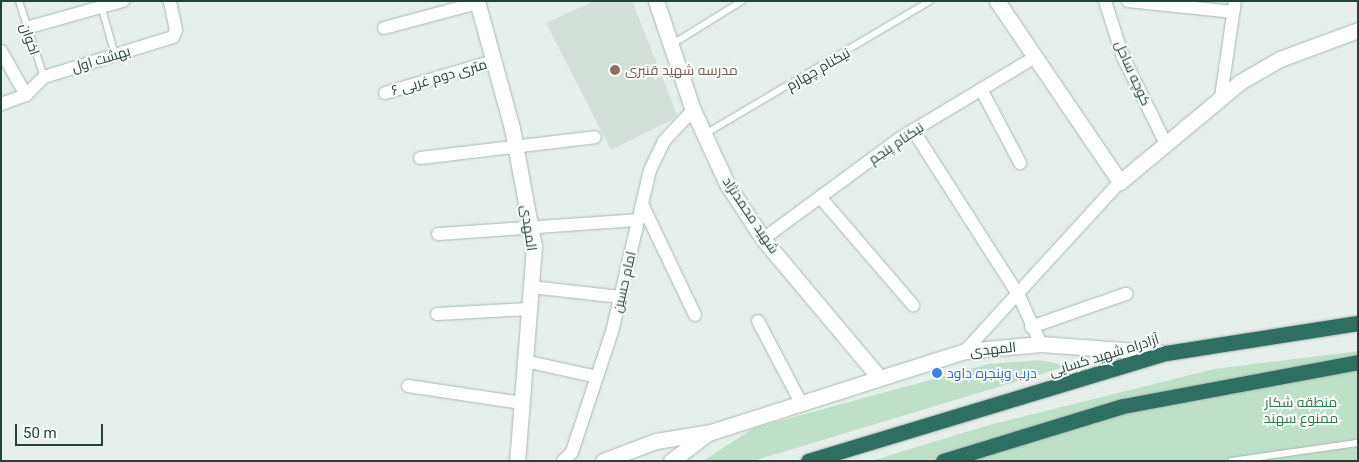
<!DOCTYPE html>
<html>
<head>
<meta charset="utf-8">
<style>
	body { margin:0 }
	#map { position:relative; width:1359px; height:462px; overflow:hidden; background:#e6efeb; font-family:Roboto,Cairo,sans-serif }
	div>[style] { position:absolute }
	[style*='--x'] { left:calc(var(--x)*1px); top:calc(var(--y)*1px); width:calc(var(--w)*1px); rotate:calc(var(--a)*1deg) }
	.built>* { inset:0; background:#d4dfda }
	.green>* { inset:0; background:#bfe0c8 }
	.roads { filter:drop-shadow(0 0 1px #a8b8b2) drop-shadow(0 0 1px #a8b8b2) }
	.lane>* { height:6px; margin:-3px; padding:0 3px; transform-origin:3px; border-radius:3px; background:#fff }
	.street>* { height:12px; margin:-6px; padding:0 6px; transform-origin:6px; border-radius:6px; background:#fff }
	.secondary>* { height:15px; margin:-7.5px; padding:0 7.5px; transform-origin:7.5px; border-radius:7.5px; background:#fff }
	.highway>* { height:15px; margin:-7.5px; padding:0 7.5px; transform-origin:7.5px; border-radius:7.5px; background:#2f6f62 }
	.dots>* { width:14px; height:14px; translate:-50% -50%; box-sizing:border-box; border:2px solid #f7fbf9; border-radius:50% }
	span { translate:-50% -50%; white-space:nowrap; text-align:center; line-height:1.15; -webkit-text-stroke:4px #f7fbf9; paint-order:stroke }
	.street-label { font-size:14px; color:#24423a }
	.education-label { font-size:14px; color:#785e54 }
	.left { translate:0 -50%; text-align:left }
	.shop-label { font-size:14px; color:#366cbe }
	.park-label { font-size:14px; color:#2d7a4b }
	.frame { position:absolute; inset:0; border:2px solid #24423a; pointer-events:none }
	.scale { position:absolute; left:15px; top:424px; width:88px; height:22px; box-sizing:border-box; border:2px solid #24423a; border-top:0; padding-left:6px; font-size:15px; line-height:18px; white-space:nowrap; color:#24423a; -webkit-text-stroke:4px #f7fbf9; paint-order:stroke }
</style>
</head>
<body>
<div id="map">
	<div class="built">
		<i style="clip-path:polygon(594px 1px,632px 1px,678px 117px,611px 150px,546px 23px)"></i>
	</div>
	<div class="green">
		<i style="clip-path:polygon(1358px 351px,1358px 461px,871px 461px,989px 425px,1214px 369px)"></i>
		<i style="clip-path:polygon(1040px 360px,1068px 366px,753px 461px,703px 461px,754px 428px,989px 364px)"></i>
	</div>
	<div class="roads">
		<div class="lane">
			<i style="--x:19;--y:1;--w:80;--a:71.8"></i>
			<i style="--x:101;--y:5;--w:52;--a:74.4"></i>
			<i style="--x:671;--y:45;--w:84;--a:-31.8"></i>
			<i style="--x:705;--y:134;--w:261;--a:-30.6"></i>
			<i style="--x:1231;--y:461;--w:128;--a:-8.1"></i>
		</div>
		<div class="street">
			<i style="--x:1105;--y:1;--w:59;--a:72.2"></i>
			<i style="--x:1123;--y:57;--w:95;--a:63.7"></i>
			<i style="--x:1128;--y:1;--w:106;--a:6"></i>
			<i style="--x:26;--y:28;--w:101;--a:-15.6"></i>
			<i style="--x:384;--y:28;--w:96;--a:-15"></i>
			<i style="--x:1;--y:51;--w:51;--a:60.4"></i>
			<i style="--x:981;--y:89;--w:84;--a:62.2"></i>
			<i style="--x:385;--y:93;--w:114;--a:-16.4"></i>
			<i style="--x:1221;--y:97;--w:97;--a:-81.7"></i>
			<i style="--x:1;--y:104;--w:27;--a:-20"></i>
			<i style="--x:26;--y:95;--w:25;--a:-45"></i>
			<i style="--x:44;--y:77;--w:135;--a:-17.2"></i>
			<i style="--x:173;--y:37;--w:8;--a:-67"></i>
			<i style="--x:176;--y:30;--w:30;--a:-102"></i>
			<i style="--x:913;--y:130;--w:197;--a:57.4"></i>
			<i style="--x:1019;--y:296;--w:53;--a:65.4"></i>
			<i style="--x:420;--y:158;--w:176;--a:-6.8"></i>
			<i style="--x:820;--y:197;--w:143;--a:49.3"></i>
			<i style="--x:642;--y:204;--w:123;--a:64.5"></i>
			<i style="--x:438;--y:234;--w:200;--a:-4"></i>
			<i style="--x:763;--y:239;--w:172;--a:-36.3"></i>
			<i style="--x:902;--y:137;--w:155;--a:-31"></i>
			<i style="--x:531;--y:287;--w:90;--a:6.4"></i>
			<i style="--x:437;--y:314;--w:92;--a:-3.1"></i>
			<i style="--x:758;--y:321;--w:90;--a:62.3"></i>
			<i style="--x:1031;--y:327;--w:101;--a:-19.2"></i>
			<i style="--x:965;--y:351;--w:229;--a:-47.5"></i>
			<i style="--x:525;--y:361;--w:74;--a:12.5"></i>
			<i style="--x:408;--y:386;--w:115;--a:8.5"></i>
			<i style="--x:563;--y:461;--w:13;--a:-45"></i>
			<i style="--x:572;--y:452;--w:126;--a:-71.6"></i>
			<i style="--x:612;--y:332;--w:166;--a:-76.8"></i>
			<i style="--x:650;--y:170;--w:32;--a:-64"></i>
			<i style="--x:664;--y:141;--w:42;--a:-46.9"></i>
		</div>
		<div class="secondary">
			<i style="--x:477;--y:1;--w:132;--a:74.6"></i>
			<i style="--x:512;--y:128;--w:121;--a:79.5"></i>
			<i style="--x:534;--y:247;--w:215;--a:94.5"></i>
			<i style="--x:656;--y:1;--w:115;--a:71.3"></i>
			<i style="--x:693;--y:110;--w:81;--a:65.3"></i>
			<i style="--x:727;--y:184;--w:66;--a:56.8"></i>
			<i style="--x:763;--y:239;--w:179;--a:50"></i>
			<i style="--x:997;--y:1;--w:219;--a:55.8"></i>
			<i style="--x:1120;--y:182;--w:156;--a:-39.8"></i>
			<i style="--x:1240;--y:82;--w:46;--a:-29.9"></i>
			<i style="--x:1280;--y:59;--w:83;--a:-20.4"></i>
			<i style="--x:603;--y:461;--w:57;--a:-20.7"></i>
			<i style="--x:656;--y:441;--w:56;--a:-9.3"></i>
			<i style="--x:711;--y:432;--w:267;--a:-17.7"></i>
			<i style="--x:965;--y:351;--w:76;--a:-5.3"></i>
			<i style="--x:1041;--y:344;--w:123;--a:4.2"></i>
			<i style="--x:671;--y:461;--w:45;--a:-36.9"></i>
		</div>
		<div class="highway">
			<i style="--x:808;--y:461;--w:374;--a:-16.8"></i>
			<i style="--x:1166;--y:353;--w:194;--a:-8.9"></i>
			<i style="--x:943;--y:461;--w:188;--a:-17"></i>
			<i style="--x:1123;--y:406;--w:239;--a:-10.6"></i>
		</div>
	</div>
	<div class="dots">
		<i style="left:615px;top:70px;background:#8d6e63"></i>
		<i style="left:937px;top:373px;background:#3f7fe0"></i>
	</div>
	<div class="street-label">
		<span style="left:30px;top:39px;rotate:71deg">اخوان</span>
		<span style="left:101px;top:59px;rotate:-17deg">بهشت اول</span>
		<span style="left:818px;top:69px;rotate:-30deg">نیکنام چهارم</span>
		<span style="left:1133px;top:73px;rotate:66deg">کوچه ساحل</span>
		<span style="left:439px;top:77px;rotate:-16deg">۶ متری دوم غربی</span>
		<span style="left:896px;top:143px;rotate:-34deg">نیکنام پنجم</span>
		<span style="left:751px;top:215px;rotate:56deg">شهید محمدنژاد</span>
		<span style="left:529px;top:228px;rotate:82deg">المهدی</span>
		<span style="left:624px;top:282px;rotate:-77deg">امام حسین</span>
		<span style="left:993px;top:349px;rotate:-6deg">المهدی</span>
		<span style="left:1104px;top:355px;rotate:-17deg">آزادراه شهید کسایی</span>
	</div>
	<div class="education-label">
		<span class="left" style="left:625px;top:70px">مدرسه شهید قنبری</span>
	</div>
	<div class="shop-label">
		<span class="left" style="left:947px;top:373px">درب وپنجره داود</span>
	</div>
	<div class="park-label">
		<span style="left:1301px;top:410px">منطقه شکار<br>ممنوع سهند</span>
	</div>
	<div class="frame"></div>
	<div class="scale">50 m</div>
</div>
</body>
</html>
